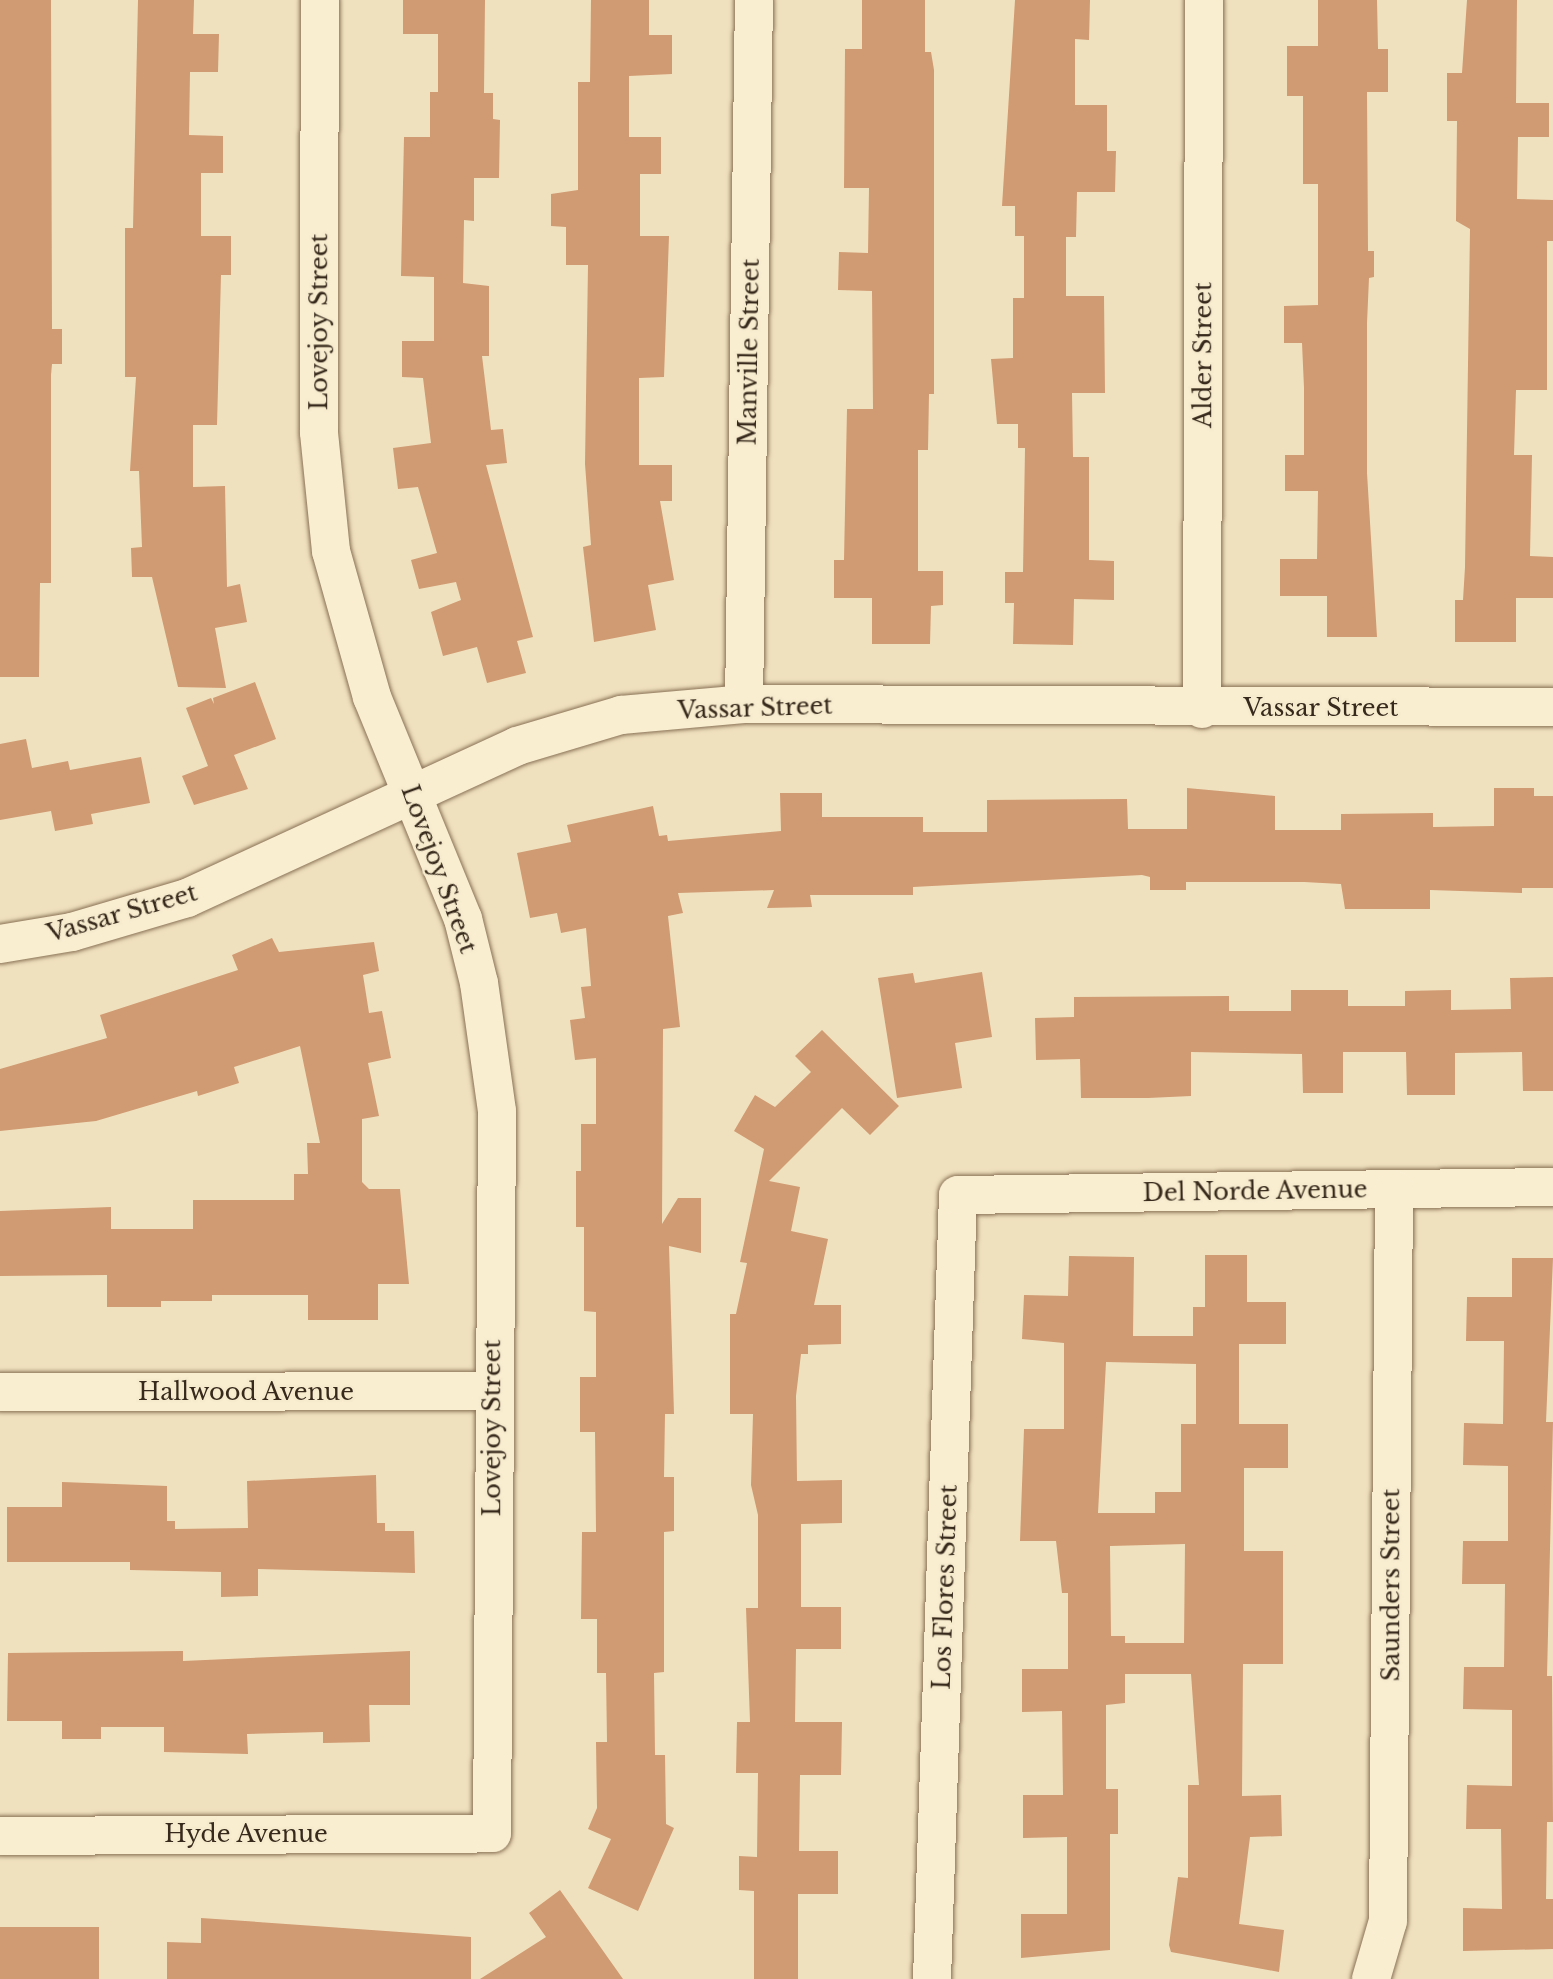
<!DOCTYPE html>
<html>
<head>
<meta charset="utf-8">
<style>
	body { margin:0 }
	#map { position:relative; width:1553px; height:1979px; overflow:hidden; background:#f0e1be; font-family:"Libre Baskerville",serif }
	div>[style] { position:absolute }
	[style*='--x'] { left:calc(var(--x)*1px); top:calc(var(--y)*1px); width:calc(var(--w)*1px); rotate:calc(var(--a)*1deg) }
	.building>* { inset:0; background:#d09a72 }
	.roads { filter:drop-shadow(0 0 2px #897156) drop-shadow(0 0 2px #897156) }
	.minor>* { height:38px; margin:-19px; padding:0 19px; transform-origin:19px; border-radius:19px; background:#faeed1 }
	span { translate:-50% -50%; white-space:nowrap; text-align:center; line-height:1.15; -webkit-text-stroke:5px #f7ebce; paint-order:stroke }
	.street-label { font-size:24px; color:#37291b }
</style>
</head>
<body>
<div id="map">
	<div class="building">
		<i style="clip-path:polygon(0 0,51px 0,52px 329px,62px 329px,62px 364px,52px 364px,51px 375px,51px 583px,40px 583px,39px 677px,0 677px)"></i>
		<i style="clip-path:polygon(138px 0,194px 0,193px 34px,219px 34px,218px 72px,190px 72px,189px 135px,223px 136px,223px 173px,201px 173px,201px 236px,231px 236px,231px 275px,221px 275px,217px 425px,193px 425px,193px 487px,225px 486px,227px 587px,240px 584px,247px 622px,215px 628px,226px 688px,178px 687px,152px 577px,132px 577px,131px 548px,142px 547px,139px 471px,130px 471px,136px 377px,125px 377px,125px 228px,133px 228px)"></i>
		<i style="clip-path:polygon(403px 0,485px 0,484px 93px,493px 93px,493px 119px,500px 120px,499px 178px,474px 178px,474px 221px,464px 220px,463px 283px,489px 286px,489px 356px,482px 356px,491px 430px,503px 429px,507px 463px,486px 465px,533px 637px,517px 641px,526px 673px,487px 683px,477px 647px,443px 656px,431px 612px,461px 600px,456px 582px,419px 589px,411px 560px,437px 553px,418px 487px,398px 489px,393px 448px,431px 443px,423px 378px,402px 377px,402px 341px,434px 341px,434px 277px,401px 276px,404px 137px,430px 137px,430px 92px,438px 92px,438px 34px,403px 34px)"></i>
		<i style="clip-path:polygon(591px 0,649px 0,649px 35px,672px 35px,672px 74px,629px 76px,629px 137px,661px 137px,661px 174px,640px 174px,640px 236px,669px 236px,664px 377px,639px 378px,639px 465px,672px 465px,672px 501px,660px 501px,674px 580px,648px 585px,656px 630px,594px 642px,583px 547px,591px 545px,585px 464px,588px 265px,566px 265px,566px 227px,551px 226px,551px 194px,578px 190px,578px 82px,590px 82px)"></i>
		<i style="clip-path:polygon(862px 0,925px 0,925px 52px,931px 52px,934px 70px,934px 394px,929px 394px,928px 450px,918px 450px,918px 571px,943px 571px,943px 605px,931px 606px,930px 644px,872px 644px,872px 598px,834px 598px,834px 560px,844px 560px,847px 409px,873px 409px,872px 291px,838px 290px,839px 252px,868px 253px,869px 188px,844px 188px,845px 49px,862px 49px)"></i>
		<i style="clip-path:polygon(1015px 0,1090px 0,1089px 40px,1075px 39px,1075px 105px,1107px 105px,1107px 151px,1116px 151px,1115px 192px,1077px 192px,1076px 237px,1066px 237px,1066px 296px,1104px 296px,1105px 393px,1072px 393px,1073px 457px,1089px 457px,1089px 560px,1114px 561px,1114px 600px,1074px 599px,1073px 645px,1013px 644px,1014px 603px,1005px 603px,1005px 572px,1023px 572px,1025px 448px,1018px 448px,1018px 424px,997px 424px,991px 359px,1013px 358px,1013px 298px,1024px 298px,1024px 236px,1015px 236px,1015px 206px,1002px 206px)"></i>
		<i style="clip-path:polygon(1318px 0,1377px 0,1378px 49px,1388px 49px,1388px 92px,1367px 92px,1368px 251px,1374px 251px,1374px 277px,1369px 278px,1367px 323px,1367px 473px,1377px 637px,1327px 637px,1327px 596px,1280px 596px,1280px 559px,1317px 559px,1318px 491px,1285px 491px,1285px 455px,1304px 455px,1304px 388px,1302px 343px,1284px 343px,1284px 306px,1318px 305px,1318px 184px,1303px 184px,1303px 96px,1287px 96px,1287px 46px,1318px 46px)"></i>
		<i style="clip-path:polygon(1467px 0,1517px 0,1516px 103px,1549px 103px,1549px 137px,1518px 137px,1517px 199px,1553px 200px,1553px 241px,1547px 241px,1547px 390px,1516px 390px,1514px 455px,1532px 455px,1530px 556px,1553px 557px,1553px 598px,1516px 598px,1516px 642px,1455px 642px,1455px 600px,1463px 600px,1465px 567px,1470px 229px,1456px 221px,1457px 121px,1447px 121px,1447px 73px,1462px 73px)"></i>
		<i style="clip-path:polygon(255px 682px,276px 739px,234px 755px,248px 789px,194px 805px,182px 776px,208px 766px,186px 708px,211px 698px,214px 704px,213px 698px)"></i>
		<i style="clip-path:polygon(26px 739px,32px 768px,68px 761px,70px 770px,141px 757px,150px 803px,91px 814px,93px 824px,55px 831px,51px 811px,0 820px,0 744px)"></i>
		<i style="clip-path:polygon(1187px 788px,1275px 796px,1275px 830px,1341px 830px,1341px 814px,1433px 813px,1433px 827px,1494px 826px,1494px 788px,1534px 788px,1534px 796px,1553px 796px,1553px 888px,1522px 888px,1522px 893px,1430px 890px,1430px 909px,1345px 909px,1341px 884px,1304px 882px,1186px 882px,1186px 890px,1150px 890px,1150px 877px,1142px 875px,913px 887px,913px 895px,810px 895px,812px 907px,767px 908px,774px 890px,678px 893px,683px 913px,668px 916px,680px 1027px,663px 1029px,662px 1224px,678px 1198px,701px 1198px,701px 1253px,669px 1246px,674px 1414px,665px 1414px,664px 1477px,674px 1477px,674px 1531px,664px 1532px,664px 1672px,654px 1673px,655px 1755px,665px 1755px,666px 1824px,674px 1828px,638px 1911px,588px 1888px,611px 1839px,588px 1829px,597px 1808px,596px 1742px,607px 1742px,606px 1673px,597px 1673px,597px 1619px,581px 1619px,582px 1532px,596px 1532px,595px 1432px,580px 1432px,580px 1377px,596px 1377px,596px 1312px,584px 1311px,584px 1227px,576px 1227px,576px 1171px,581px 1171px,581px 1124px,596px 1124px,596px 1058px,575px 1060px,570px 1020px,585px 1018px,581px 987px,591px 986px,586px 928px,561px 933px,557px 913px,530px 918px,517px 853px,571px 842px,567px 825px,653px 806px,659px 836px,667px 835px,668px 841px,781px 831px,780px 793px,822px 793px,822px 817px,923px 817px,923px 832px,987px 832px,987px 800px,1127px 799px,1128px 829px,1187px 829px)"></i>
		<i style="clip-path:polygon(272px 938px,279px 952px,374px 942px,379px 971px,363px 975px,369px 1013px,382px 1011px,391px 1058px,368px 1063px,379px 1116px,362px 1119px,362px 1182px,369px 1189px,400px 1189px,409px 1284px,378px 1284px,378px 1320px,308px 1320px,308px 1295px,212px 1295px,212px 1301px,161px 1301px,161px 1307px,107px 1307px,107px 1275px,0 1276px,0 1211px,111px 1207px,111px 1229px,193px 1229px,193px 1200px,294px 1200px,294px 1174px,308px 1174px,307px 1143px,320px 1143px,300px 1046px,234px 1067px,239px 1083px,198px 1096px,197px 1091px,96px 1121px,0 1131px,0 1069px,107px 1038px,100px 1015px,238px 970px,232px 955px)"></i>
		<i style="clip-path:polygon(982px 972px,992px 1037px,955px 1043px,962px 1088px,897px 1098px,878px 978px,913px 973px,915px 983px)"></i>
		<i style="clip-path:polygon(1553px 977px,1553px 1091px,1523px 1091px,1522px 1052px,1455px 1053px,1455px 1095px,1407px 1095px,1406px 1052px,1343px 1052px,1343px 1093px,1303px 1093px,1302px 1054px,1191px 1052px,1191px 1096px,1148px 1098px,1081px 1098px,1080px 1059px,1036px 1060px,1035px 1018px,1074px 1017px,1074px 997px,1229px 996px,1229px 1011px,1291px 1011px,1291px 990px,1348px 990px,1348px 1006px,1405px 1006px,1405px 991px,1451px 990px,1451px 1010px,1511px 1009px,1510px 978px)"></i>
		<i style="clip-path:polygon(822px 1030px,899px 1106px,870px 1135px,842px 1108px,769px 1181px,800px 1187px,791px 1231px,828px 1239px,814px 1305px,841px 1305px,841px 1344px,808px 1345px,808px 1354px,801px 1354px,796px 1396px,797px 1481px,842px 1480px,842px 1523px,801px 1524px,801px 1607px,841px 1607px,841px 1649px,796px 1649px,795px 1722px,842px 1722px,841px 1775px,800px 1775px,799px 1851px,838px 1851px,838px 1894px,798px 1894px,798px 1979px,754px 1979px,754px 1891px,739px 1890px,739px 1856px,757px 1857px,758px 1773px,736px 1773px,737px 1722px,750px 1722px,746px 1608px,758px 1608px,758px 1515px,751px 1485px,753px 1414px,730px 1414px,730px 1314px,736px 1314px,747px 1263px,740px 1262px,764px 1149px,734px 1131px,755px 1095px,775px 1107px,811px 1072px,795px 1056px)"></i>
		<i style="clip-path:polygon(evenodd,1205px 1255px,1247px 1255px,1247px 1302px,1286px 1302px,1286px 1344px,1239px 1344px,1239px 1424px,1288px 1424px,1288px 1468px,1244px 1468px,1244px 1551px,1283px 1551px,1283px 1664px,1243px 1664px,1242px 1796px,1281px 1795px,1282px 1836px,1250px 1837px,1239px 1924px,1284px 1930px,1279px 1972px,1171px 1952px,1169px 1945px,1178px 1877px,1188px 1878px,1188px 1785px,1199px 1785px,1191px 1674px,1125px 1674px,1125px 1703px,1106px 1705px,1106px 1789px,1118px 1789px,1118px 1834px,1110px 1834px,1110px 1950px,1021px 1958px,1021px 1914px,1067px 1914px,1067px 1837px,1023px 1838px,1023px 1795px,1063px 1795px,1062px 1711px,1022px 1712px,1022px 1669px,1068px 1669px,1068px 1593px,1062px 1593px,1056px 1541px,1020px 1541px,1024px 1429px,1064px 1429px,1064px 1343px,1022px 1339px,1024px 1295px,1068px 1296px,1069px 1256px,1134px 1257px,1133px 1336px,1193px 1336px,1193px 1307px,1205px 1307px,1205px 1255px,1106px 1362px,1196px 1364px,1196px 1424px,1181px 1424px,1181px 1492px,1155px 1492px,1155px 1513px,1098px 1513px,1106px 1362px,1205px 1255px,1185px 1544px,1184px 1643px,1125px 1643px,1125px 1636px,1111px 1636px,1110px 1546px,1185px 1544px)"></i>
		<i style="clip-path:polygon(1512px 1258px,1553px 1258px,1546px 1422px,1553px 1422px,1547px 1676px,1552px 1676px,1553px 1822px,1547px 1822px,1546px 1899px,1553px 1899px,1553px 1949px,1463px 1951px,1463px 1908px,1502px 1909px,1501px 1829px,1466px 1829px,1467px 1785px,1512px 1786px,1512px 1710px,1463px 1709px,1464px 1667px,1504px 1667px,1505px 1584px,1462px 1584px,1463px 1541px,1508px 1541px,1508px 1466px,1463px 1465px,1464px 1423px,1503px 1424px,1504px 1341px,1466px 1341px,1467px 1297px,1512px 1297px)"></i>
		<i style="clip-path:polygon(376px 1475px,377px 1523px,385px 1523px,385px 1531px,414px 1531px,415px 1573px,258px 1569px,258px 1596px,221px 1597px,221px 1572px,130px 1570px,130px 1562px,7px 1562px,7px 1507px,62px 1507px,62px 1482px,167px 1486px,167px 1521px,175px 1521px,175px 1529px,248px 1528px,247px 1481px)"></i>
		<i style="clip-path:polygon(183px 1651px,183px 1661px,410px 1651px,410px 1705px,369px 1705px,370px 1742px,323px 1743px,323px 1732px,247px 1734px,248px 1754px,164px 1752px,164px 1727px,101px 1727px,101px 1739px,62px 1739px,62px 1721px,7px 1721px,8px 1653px)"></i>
		<i style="clip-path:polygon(560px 1890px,623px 1979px,480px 1979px,546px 1937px,529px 1913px)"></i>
		<i style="clip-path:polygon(201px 1918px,471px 1937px,471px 1979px,167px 1979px,167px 1942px,201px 1943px)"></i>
		<i style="clip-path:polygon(0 1927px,99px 1927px,99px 1979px,0 1979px)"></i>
	</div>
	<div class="roads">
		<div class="minor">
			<i style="--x:744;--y:704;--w:704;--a:-89.19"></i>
			<i style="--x:1202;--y:709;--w:709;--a:-89.84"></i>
			<i style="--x:0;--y:944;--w:73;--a:-9.5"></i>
			<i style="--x:72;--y:932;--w:120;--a:-16.5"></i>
			<i style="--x:187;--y:898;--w:363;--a:-24.7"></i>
			<i style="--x:517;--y:746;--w:109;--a:-16.6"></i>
			<i style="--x:621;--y:715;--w:123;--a:-5.1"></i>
			<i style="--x:744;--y:704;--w:809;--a:0.21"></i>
			<i style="--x:0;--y:1392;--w:492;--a:-0.1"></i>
			<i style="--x:0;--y:1836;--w:492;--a:-0.3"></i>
			<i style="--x:492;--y:1833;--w:722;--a:-89.6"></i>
			<i style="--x:497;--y:1111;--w:129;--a:-98"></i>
			<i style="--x:479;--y:983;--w:66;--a:-104"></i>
			<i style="--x:463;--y:919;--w:240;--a:-112.3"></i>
			<i style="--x:372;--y:697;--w:152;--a:-105.7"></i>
			<i style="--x:331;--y:551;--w:120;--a:-95.8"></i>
			<i style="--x:319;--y:432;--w:432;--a:-89.9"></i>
			<i style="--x:932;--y:1979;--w:784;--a:-88.1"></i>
			<i style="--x:958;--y:1195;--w:595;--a:-0.77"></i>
			<i style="--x:1371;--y:1979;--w:60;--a:-73.7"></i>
			<i style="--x:1388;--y:1921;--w:732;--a:-89.53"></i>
		</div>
	</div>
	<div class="street-label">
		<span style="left:319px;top:322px;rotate:-90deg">Lovejoy Street</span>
		<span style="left:749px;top:352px;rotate:-89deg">Manville Street</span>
		<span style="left:1203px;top:355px;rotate:-90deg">Alder Street</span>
		<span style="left:755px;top:708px;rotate:-2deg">Vassar Street</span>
		<span style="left:1321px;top:708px">Vassar Street</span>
		<span style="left:439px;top:869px;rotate:70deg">Lovejoy Street</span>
		<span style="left:122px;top:913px;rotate:-16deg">Vassar Street</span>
		<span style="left:1255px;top:1191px;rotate:-1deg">Del Norde Avenue</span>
		<span style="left:246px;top:1392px">Hallwood Avenue</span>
		<span style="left:492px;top:1428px;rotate:-90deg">Lovejoy Street</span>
		<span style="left:1391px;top:1585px;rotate:-90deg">Saunders Street</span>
		<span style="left:945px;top:1587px;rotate:-88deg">Los Flores Street</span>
		<span style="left:246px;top:1834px">Hyde Avenue</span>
	</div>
</div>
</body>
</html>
